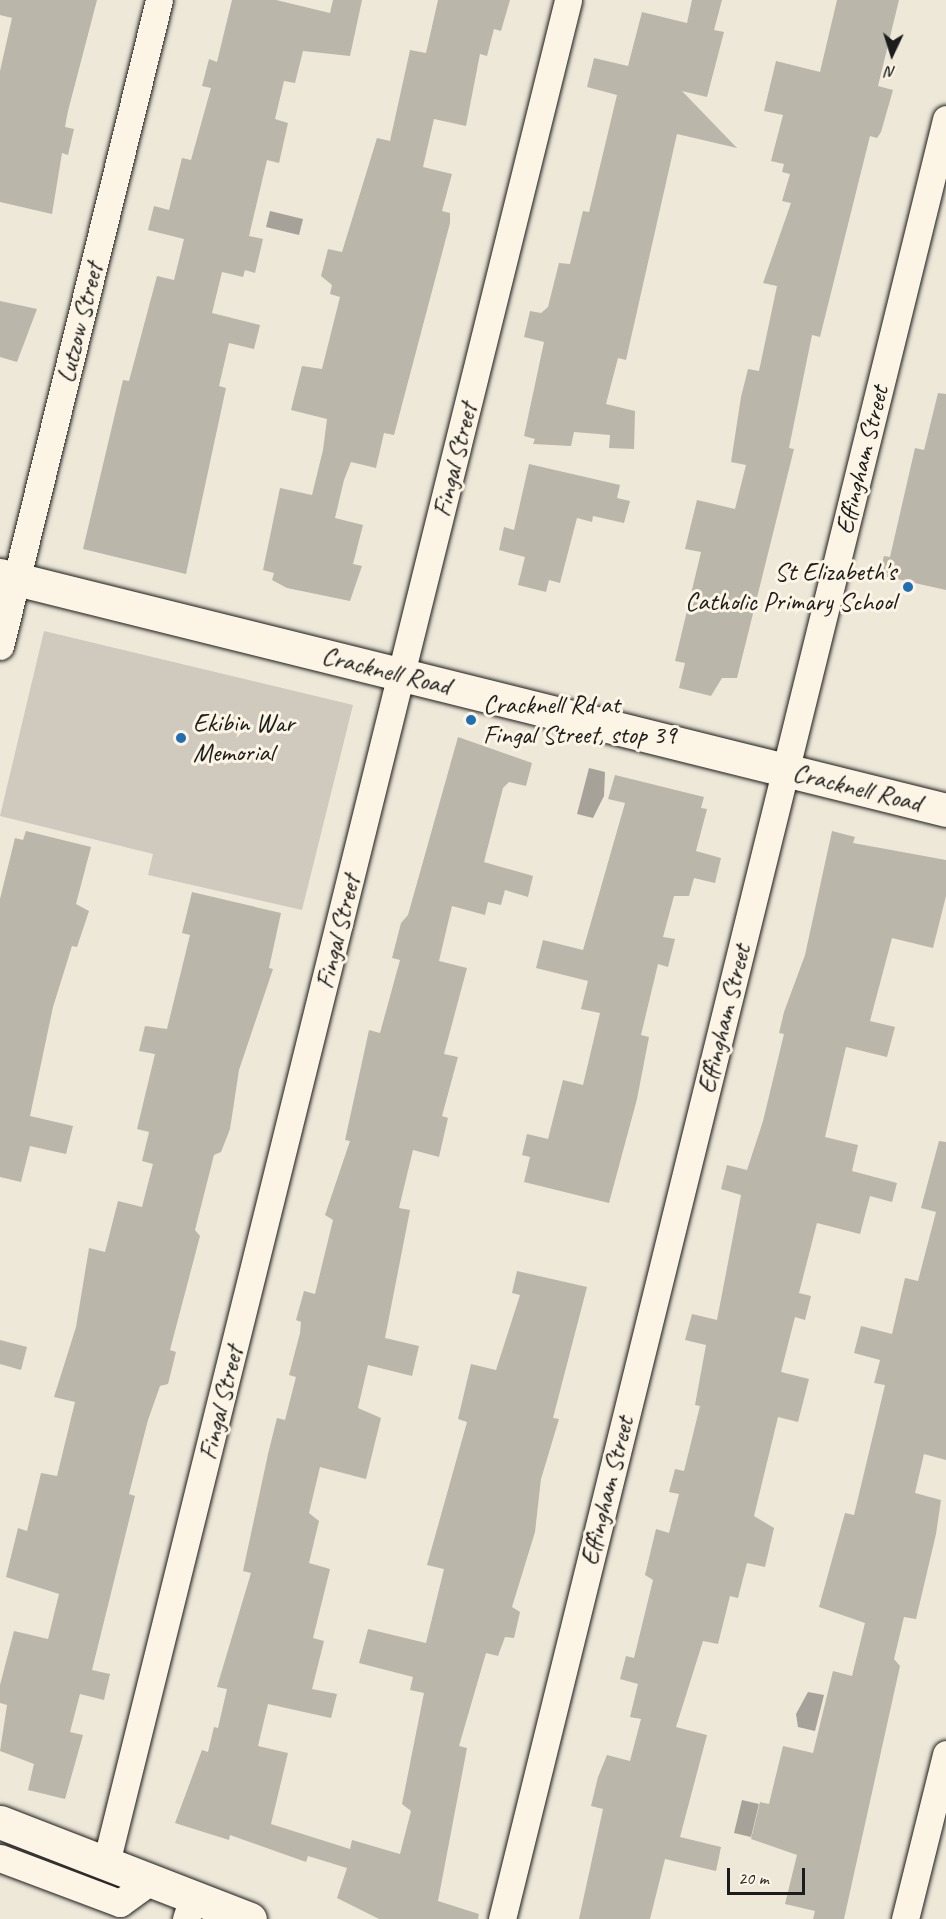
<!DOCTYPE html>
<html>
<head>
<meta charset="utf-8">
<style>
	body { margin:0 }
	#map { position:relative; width:946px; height:1919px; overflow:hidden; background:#eee8d9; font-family:Caveat,sans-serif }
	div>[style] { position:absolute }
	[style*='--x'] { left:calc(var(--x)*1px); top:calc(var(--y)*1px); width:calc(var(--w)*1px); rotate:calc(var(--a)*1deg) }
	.green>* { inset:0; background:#cfcabd }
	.water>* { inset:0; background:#a7a299 }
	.building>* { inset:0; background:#bab6aa }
	.roads { filter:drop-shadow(0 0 2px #1c1c1c) drop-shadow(0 0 2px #1c1c1c) }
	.street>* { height:27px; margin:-13.5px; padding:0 13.5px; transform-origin:13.5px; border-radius:13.5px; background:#fcf5e5 }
	.secondary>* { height:33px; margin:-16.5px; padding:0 16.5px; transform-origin:16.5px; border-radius:16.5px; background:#fcf5e5 }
	.dots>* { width:16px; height:16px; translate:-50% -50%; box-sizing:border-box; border:3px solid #fcf5e5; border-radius:50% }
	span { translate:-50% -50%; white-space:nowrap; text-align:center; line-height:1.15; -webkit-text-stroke:6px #fcf5e5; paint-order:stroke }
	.street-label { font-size:26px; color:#1c1c1c }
	.poi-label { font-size:26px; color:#1c1c1c }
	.right { translate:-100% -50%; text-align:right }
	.left { translate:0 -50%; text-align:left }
	.north { position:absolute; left:862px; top:24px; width:60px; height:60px; -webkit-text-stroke:4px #fcf5e5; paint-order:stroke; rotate:184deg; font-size:16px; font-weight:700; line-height:24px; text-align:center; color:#1c1c1c }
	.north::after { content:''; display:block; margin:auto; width:21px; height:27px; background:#1c1c1c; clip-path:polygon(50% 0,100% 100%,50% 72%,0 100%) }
	.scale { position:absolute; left:727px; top:1868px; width:78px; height:27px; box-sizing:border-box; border:3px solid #1c1c1c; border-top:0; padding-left:8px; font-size:18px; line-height:21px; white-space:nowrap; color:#1c1c1c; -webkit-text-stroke:4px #fcf5e5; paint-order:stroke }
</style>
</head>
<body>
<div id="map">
	<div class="green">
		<i style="clip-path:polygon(44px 631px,353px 705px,302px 910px,148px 875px,153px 854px,0 816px)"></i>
	</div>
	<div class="water">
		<i style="clip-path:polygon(270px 211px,303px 219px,299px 235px,266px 227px)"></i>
		<i style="clip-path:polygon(589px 768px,605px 772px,604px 796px,593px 818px,577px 814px)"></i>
		<i style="clip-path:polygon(808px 1692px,824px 1695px,815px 1731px,798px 1727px,796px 1714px)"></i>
		<i style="clip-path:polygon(742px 1800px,759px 1804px,751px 1837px,734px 1833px)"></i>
	</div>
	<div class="building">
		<i style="clip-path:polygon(0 0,97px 0,68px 111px,65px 127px,74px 129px,68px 155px,62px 153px,52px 214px,0 202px,0 71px,12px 18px,0 15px)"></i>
		<i style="clip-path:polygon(232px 0,276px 0,330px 13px,333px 0,362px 0,350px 56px,303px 51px,295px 83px,284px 81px,275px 119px,288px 123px,279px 163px,267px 160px,249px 236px,263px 239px,255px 273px,245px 270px,243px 277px,222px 272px,212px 313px,260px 325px,254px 349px,229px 343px,219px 386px,226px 388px,186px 574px,83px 549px,123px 380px,129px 381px,157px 276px,174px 280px,184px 239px,148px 230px,154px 206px,169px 210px,182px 158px,191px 160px,211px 88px,202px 86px,209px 59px,217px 62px)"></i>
		<i style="clip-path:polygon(438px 0,510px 0,501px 31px,494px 29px,487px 56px,480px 54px,466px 126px,434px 119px,423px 167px,452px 174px,442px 211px,450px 213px,450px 223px,394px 435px,384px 433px,376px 468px,351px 462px,344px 480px,335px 518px,363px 525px,353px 564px,362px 566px,350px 601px,287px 588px,272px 580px,274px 573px,263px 570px,280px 488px,312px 495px,323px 450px,327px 419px,291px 410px,302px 366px,322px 369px,340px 297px,330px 294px,332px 285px,321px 276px,328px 249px,342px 252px,377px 138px,390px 141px,410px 50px,426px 53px)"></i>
		<i style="clip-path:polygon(692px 0,722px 0,714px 30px,724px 32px,707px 97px,682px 91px,737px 148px,677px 134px,626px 360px,618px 358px,606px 404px,635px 411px,634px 449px,609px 448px,610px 435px,574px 432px,571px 446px,533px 444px,535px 439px,524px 436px,544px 342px,524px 337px,530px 311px,541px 313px,548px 307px,559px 263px,570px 264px,583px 211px,589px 212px,617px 95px,587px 87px,594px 58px,628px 66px,642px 12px,687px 23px)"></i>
		<i style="clip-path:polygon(837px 0,899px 0,878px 86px,893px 90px,881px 132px,877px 138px,870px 136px,820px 337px,812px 335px,789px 448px,794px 449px,737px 678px,722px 678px,711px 696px,679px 688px,685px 663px,675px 661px,701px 552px,685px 549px,697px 500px,735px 509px,746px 465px,731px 462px,741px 397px,748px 369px,759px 371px,777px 286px,763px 283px,791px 203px,782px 201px,790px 174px,782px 172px,784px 164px,771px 161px,783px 115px,764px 111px,776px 61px,820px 72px)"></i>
		<i style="clip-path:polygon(0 301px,37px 309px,17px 362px,0 357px)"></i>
		<i style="clip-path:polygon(938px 393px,946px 394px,946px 590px,879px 575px,884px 556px,890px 557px,915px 448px,924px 450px)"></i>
		<i style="clip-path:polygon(529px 464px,620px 485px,617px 498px,630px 501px,624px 523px,593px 516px,592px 522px,577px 518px,560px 583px,549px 580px,546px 592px,518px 585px,525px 557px,499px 550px,504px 527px,514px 530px)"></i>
		<i style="clip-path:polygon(458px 737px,532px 763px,526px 786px,509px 782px,503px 788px,484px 862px,533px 876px,528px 897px,505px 890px,501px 905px,488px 902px,485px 915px,452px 906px,439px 961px,467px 968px,444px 1054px,458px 1057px,442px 1116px,448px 1118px,439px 1157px,413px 1150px,399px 1208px,410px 1210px,385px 1338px,419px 1346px,412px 1376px,368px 1365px,358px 1408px,381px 1418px,366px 1479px,320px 1467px,309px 1513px,319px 1521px,309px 1563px,330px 1569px,313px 1638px,324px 1641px,312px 1689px,337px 1694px,331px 1718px,268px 1704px,258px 1746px,288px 1753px,271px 1824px,350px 1849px,352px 1840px,400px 1854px,411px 1811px,402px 1804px,424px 1693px,410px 1690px,413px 1677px,359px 1663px,368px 1629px,426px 1643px,444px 1569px,427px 1565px,467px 1422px,458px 1419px,471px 1364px,496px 1370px,520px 1295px,512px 1293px,517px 1271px,587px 1287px,553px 1418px,559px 1419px,541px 1479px,535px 1532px,512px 1607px,520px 1612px,514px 1638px,505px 1637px,498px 1656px,486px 1653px,459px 1746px,467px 1748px,438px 1901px,479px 1914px,478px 1919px,379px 1919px,337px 1898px,347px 1868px,308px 1856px,306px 1862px,230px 1835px,229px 1840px,175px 1823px,202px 1750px,208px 1752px,214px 1727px,218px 1728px,227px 1689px,217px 1687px,251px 1573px,243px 1571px,268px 1454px,277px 1418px,285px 1420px,296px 1377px,289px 1375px,300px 1333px,301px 1322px,296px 1320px,304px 1291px,315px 1294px,333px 1220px,325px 1215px,350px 1141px,345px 1140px,369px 1030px,380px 1033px,400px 960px,392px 958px,401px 923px,408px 915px)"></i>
		<i style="clip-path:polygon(615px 775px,704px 797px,701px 808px,707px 809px,696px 851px,721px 858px,715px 883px,694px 878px,689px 896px,674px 896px,663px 937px,675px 939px,668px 967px,658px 964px,641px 1035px,649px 1037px,637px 1099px,609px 1203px,524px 1182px,530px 1157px,522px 1155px,527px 1134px,548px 1139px,563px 1080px,583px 1085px,600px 1013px,581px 1009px,588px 981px,536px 968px,543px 940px,583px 950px,625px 803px,608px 799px)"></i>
		<i style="clip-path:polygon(26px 831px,91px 847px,76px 904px,89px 911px,77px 947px,72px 946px,53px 1007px,30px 1116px,73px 1126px,66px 1154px,30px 1146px,21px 1182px,0 1177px,0 899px,15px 838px,23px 840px)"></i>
		<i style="clip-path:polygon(832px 831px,855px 837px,853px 843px,946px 860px,946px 896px,933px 948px,892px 938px,870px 1021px,895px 1027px,887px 1057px,846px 1047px,825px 1137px,858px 1145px,852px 1171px,897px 1183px,892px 1202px,870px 1196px,860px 1234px,817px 1223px,799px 1293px,811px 1296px,805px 1320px,795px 1317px,781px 1372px,809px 1379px,798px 1422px,778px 1417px,754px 1516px,774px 1528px,765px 1567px,747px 1563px,738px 1598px,730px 1596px,718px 1644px,703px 1641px,676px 1727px,707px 1735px,680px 1837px,721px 1847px,716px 1871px,665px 1859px,650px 1919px,579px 1919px,603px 1809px,591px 1806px,598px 1777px,607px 1755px,630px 1761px,641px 1719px,630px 1717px,638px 1684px,620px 1679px,626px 1656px,634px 1658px,653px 1580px,645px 1575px,656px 1529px,669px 1533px,679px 1494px,669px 1492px,675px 1469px,684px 1471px,700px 1406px,695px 1405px,706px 1345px,685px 1340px,692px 1314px,717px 1320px,741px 1195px,721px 1189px,727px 1165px,747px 1170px,763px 1121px,784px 1034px,779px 1033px,784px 1012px,805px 955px)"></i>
		<i style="clip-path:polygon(192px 892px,281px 913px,269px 968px,273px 969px,239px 1070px,230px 1129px,221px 1152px,214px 1155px,195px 1230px,200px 1236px,170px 1350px,176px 1352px,168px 1384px,160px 1386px,148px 1420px,129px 1494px,135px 1496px,92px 1670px,110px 1674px,104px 1700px,80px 1694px,70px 1732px,83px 1735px,65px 1799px,28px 1790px,34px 1764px,0 1751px,7px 1705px,0 1703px,0 1685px,14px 1631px,48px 1639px,59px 1594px,6px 1577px,18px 1528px,27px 1531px,41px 1473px,57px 1476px,75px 1402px,54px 1397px,76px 1327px,89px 1248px,105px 1252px,118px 1201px,142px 1207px,153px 1164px,142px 1161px,149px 1132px,137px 1129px,155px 1054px,139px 1051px,145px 1026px,167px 1029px,190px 935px,182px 933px)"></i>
		<i style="clip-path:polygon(939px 1141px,946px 1142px,946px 1460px,924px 1454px,915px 1493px,941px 1500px,936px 1534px,916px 1619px,904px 1617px,894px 1659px,900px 1666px,844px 1919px,813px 1919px,815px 1911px,785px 1904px,797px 1855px,751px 1839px,760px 1802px,769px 1804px,783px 1746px,813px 1753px,833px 1671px,852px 1676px,865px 1623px,819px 1607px,845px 1513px,854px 1515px,885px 1385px,874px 1383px,880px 1360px,854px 1353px,861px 1326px,892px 1334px,905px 1278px,918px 1281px,936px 1212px,921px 1208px)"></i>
		<i style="clip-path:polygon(0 1340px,27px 1347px,21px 1370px,0 1364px)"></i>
	</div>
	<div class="roads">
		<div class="street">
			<i style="--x:0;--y:646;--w:665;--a:-76.17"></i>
			<i style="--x:0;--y:1858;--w:128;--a:20.6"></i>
			<i style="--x:120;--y:1903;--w:37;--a:-36"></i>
			<i style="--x:106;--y:1863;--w:1919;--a:-76.07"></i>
			<i style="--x:186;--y:1919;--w:23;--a:-72"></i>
			<i style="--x:502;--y:1919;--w:1854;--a:-76.14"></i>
			<i style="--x:905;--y:1919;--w:170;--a:-76"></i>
		</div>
		<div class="secondary">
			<i style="--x:0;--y:575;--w:975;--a:13.95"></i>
			<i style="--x:0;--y:1822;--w:268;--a:21.2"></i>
		</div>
	</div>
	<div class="dots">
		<i style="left:908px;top:587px;background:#1f6fb2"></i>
		<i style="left:471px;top:720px;background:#1f6fb2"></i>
		<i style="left:181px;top:738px;background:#1f6fb2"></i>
	</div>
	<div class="street-label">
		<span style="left:80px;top:323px;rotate:-76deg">Lutzow Street</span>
		<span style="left:455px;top:460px;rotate:-76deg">Fingal Street</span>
		<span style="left:862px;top:460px;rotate:-76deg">Effingham Street</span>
		<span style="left:386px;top:671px;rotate:14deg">Cracknell Road</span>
		<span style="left:857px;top:788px;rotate:14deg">Cracknell Road</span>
		<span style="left:338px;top:932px;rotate:-76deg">Fingal Street</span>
		<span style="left:724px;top:1019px;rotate:-76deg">Effingham Street</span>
		<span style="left:221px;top:1403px;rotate:-76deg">Fingal Street</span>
		<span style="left:607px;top:1491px;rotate:-76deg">Effingham Street</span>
	</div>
	<div class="poi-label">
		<span class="right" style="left:896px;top:587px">St Elizabeth's<br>Catholic Primary School</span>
		<span class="left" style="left:483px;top:720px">Cracknell Rd at<br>Fingal Street, stop 39</span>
		<span class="left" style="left:193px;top:738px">Ekibin War<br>Memorial</span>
	</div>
	<div class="north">N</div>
	<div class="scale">20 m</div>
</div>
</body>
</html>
